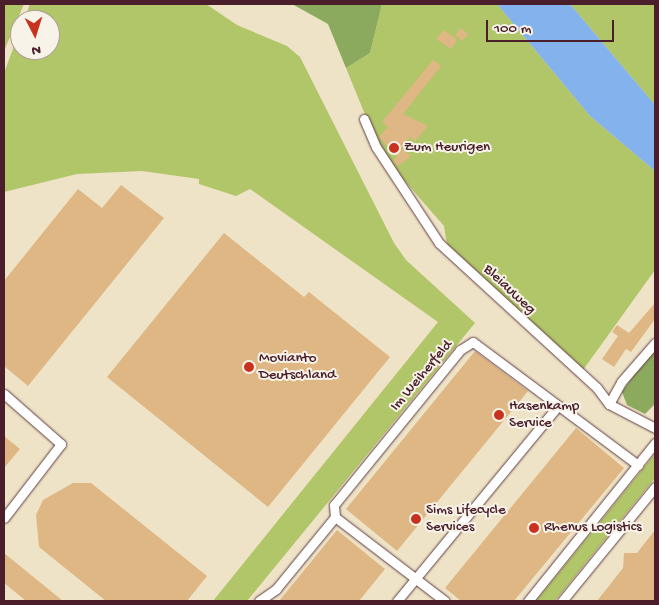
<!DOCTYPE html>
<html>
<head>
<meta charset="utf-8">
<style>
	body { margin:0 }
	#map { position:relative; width:659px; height:605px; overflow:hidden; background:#eee3c7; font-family:"Gochi Hand",sans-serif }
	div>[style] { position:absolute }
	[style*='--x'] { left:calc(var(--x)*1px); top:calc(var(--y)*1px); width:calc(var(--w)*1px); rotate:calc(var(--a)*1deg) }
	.green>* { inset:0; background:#b1c569 }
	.forest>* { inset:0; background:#8caa5d }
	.water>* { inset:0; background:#83b2ed }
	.building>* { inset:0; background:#dfb784 }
	.roads { filter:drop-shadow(0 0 1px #633c42) drop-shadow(0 0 1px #633c42) }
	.minor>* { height:9px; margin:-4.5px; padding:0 4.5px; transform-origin:4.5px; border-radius:4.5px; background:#fff }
	.dots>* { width:14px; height:14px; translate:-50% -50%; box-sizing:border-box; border:2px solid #f7f3e8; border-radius:50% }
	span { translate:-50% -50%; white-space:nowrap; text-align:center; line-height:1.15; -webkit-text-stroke:4px #f7f3e8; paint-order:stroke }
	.poi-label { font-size:15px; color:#4a1f2b }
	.left { translate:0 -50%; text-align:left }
	.street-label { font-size:15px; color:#4a1f2b }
	.frame { position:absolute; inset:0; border:5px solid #4a1f2b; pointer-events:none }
	.north { position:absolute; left:10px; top:10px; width:50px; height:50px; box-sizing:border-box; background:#f7f3e8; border:1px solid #b29e9c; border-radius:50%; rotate:175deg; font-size:14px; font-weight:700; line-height:20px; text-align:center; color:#4a1f2b }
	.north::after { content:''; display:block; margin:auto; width:18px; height:22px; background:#c8321e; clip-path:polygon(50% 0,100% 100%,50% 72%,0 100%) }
	.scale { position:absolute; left:486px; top:20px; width:128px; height:22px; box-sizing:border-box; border:2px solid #4a1f2b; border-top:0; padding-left:6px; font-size:15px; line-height:18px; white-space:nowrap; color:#4a1f2b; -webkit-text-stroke:4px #f7f3e8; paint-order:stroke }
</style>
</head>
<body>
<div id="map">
	<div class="green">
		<i style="clip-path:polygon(4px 4px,24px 4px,4px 51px)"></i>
		<i style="clip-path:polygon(30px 4px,206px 4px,237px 25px,287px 46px,300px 57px,394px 243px,406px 260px,475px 323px,247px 601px,213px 601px,438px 322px,250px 189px,236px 196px,199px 184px,199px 179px,142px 171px,77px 174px,4px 192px,4px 73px,20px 30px,20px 50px,50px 50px,50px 20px,24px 20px)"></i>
		<i style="clip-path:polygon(382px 4px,497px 4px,590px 116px,655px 171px,655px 270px,583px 370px,447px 245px,444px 226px,396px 171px,375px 139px,346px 68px,370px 53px)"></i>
		<i style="clip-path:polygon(570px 4px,655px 4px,655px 105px)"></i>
		<i style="clip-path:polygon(655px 454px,655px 478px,555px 601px,536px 601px)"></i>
	</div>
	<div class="forest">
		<i style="clip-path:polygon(292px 4px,382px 4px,370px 53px,346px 68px,328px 24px)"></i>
		<i style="clip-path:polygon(655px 346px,655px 404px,645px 414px,627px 405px,622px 392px)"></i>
	</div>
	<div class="water">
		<i style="clip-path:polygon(497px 4px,570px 4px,655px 105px,655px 171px,590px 116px)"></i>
	</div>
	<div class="building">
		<i style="clip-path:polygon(461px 28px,468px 34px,462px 41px,455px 35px)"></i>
		<i style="clip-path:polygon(444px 30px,457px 40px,451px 49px,436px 39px)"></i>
		<i style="clip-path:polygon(433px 60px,441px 66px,403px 114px,428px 126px,415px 141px,410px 137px,401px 148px,411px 156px,398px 166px,393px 161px,397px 157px,379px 137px,388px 127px,382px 122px)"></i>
		<i style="clip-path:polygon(121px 185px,164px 218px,28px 386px,4px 366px,4px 281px,78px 189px,102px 208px)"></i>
		<i style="clip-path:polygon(224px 233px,304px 297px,309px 292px,390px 357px,268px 507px,107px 377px)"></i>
		<i style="clip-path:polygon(655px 303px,655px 319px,631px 352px,626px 349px,614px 367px,602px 359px,618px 336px,612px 332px,617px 325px,629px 333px)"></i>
		<i style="clip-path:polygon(475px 351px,528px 391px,397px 551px,346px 509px)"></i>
		<i style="clip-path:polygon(576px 428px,624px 468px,514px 601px,461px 601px,445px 588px)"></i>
		<i style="clip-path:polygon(4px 436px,20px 449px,4px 468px)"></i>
		<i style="clip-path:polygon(73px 483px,91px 483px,207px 576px,187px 601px,106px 601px,39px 547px,36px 515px,43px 500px)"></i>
		<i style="clip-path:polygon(337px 530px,385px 569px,359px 601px,279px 601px)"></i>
		<i style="clip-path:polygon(655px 530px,655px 601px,597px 601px,623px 568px,624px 553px,637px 553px)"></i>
		<i style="clip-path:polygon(4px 553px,63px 601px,26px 601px,4px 583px)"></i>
	</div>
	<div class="roads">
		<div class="minor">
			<i style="--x:364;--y:119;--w:30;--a:67"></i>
			<i style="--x:376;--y:147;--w:115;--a:56.7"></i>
			<i style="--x:439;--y:243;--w:214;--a:42.5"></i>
			<i style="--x:597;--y:388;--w:20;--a:53"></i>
			<i style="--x:609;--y:404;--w:52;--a:27.6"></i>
			<i style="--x:4;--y:394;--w:76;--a:41.3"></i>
			<i style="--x:61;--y:444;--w:93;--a:127.6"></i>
			<i style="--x:609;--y:404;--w:25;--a:-61"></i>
			<i style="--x:621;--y:382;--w:52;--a:-48.9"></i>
			<i style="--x:335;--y:517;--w:12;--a:-95"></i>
			<i style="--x:334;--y:505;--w:200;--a:-50.9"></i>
			<i style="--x:460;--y:350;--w:15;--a:-32"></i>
			<i style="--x:473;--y:342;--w:206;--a:36.7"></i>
			<i style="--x:259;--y:601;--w:21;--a:-35"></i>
			<i style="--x:276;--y:589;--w:93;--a:-50.7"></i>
			<i style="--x:335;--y:517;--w:138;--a:37.4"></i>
			<i style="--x:397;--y:601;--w:251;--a:-50.5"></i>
			<i style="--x:528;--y:601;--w:203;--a:-51.2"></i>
			<i style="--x:562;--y:601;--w:147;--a:-50.8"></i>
		</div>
	</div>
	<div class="dots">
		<i style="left:394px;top:148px;background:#c8321e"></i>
		<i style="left:249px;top:367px;background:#c8321e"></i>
		<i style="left:499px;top:415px;background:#c8321e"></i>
		<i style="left:416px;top:519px;background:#c8321e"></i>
		<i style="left:534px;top:528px;background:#c8321e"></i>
	</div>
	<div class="poi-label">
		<span class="left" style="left:404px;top:148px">Zum Heurigen</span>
		<span class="left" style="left:259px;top:367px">Movianto<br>Deutschland</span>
		<span class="left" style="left:509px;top:415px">Hasenkamp<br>Service</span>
		<span class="left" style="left:426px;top:519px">Sims Lifecycle<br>Services</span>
		<span class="left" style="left:544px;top:528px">Rhenus Logistics</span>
	</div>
	<div class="street-label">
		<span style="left:509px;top:290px;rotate:43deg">Bleiauweg</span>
		<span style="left:422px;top:376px;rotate:-50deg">Im Weiherfeld</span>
	</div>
	<div class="frame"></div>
	<div class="north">N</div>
	<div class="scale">100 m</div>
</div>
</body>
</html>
